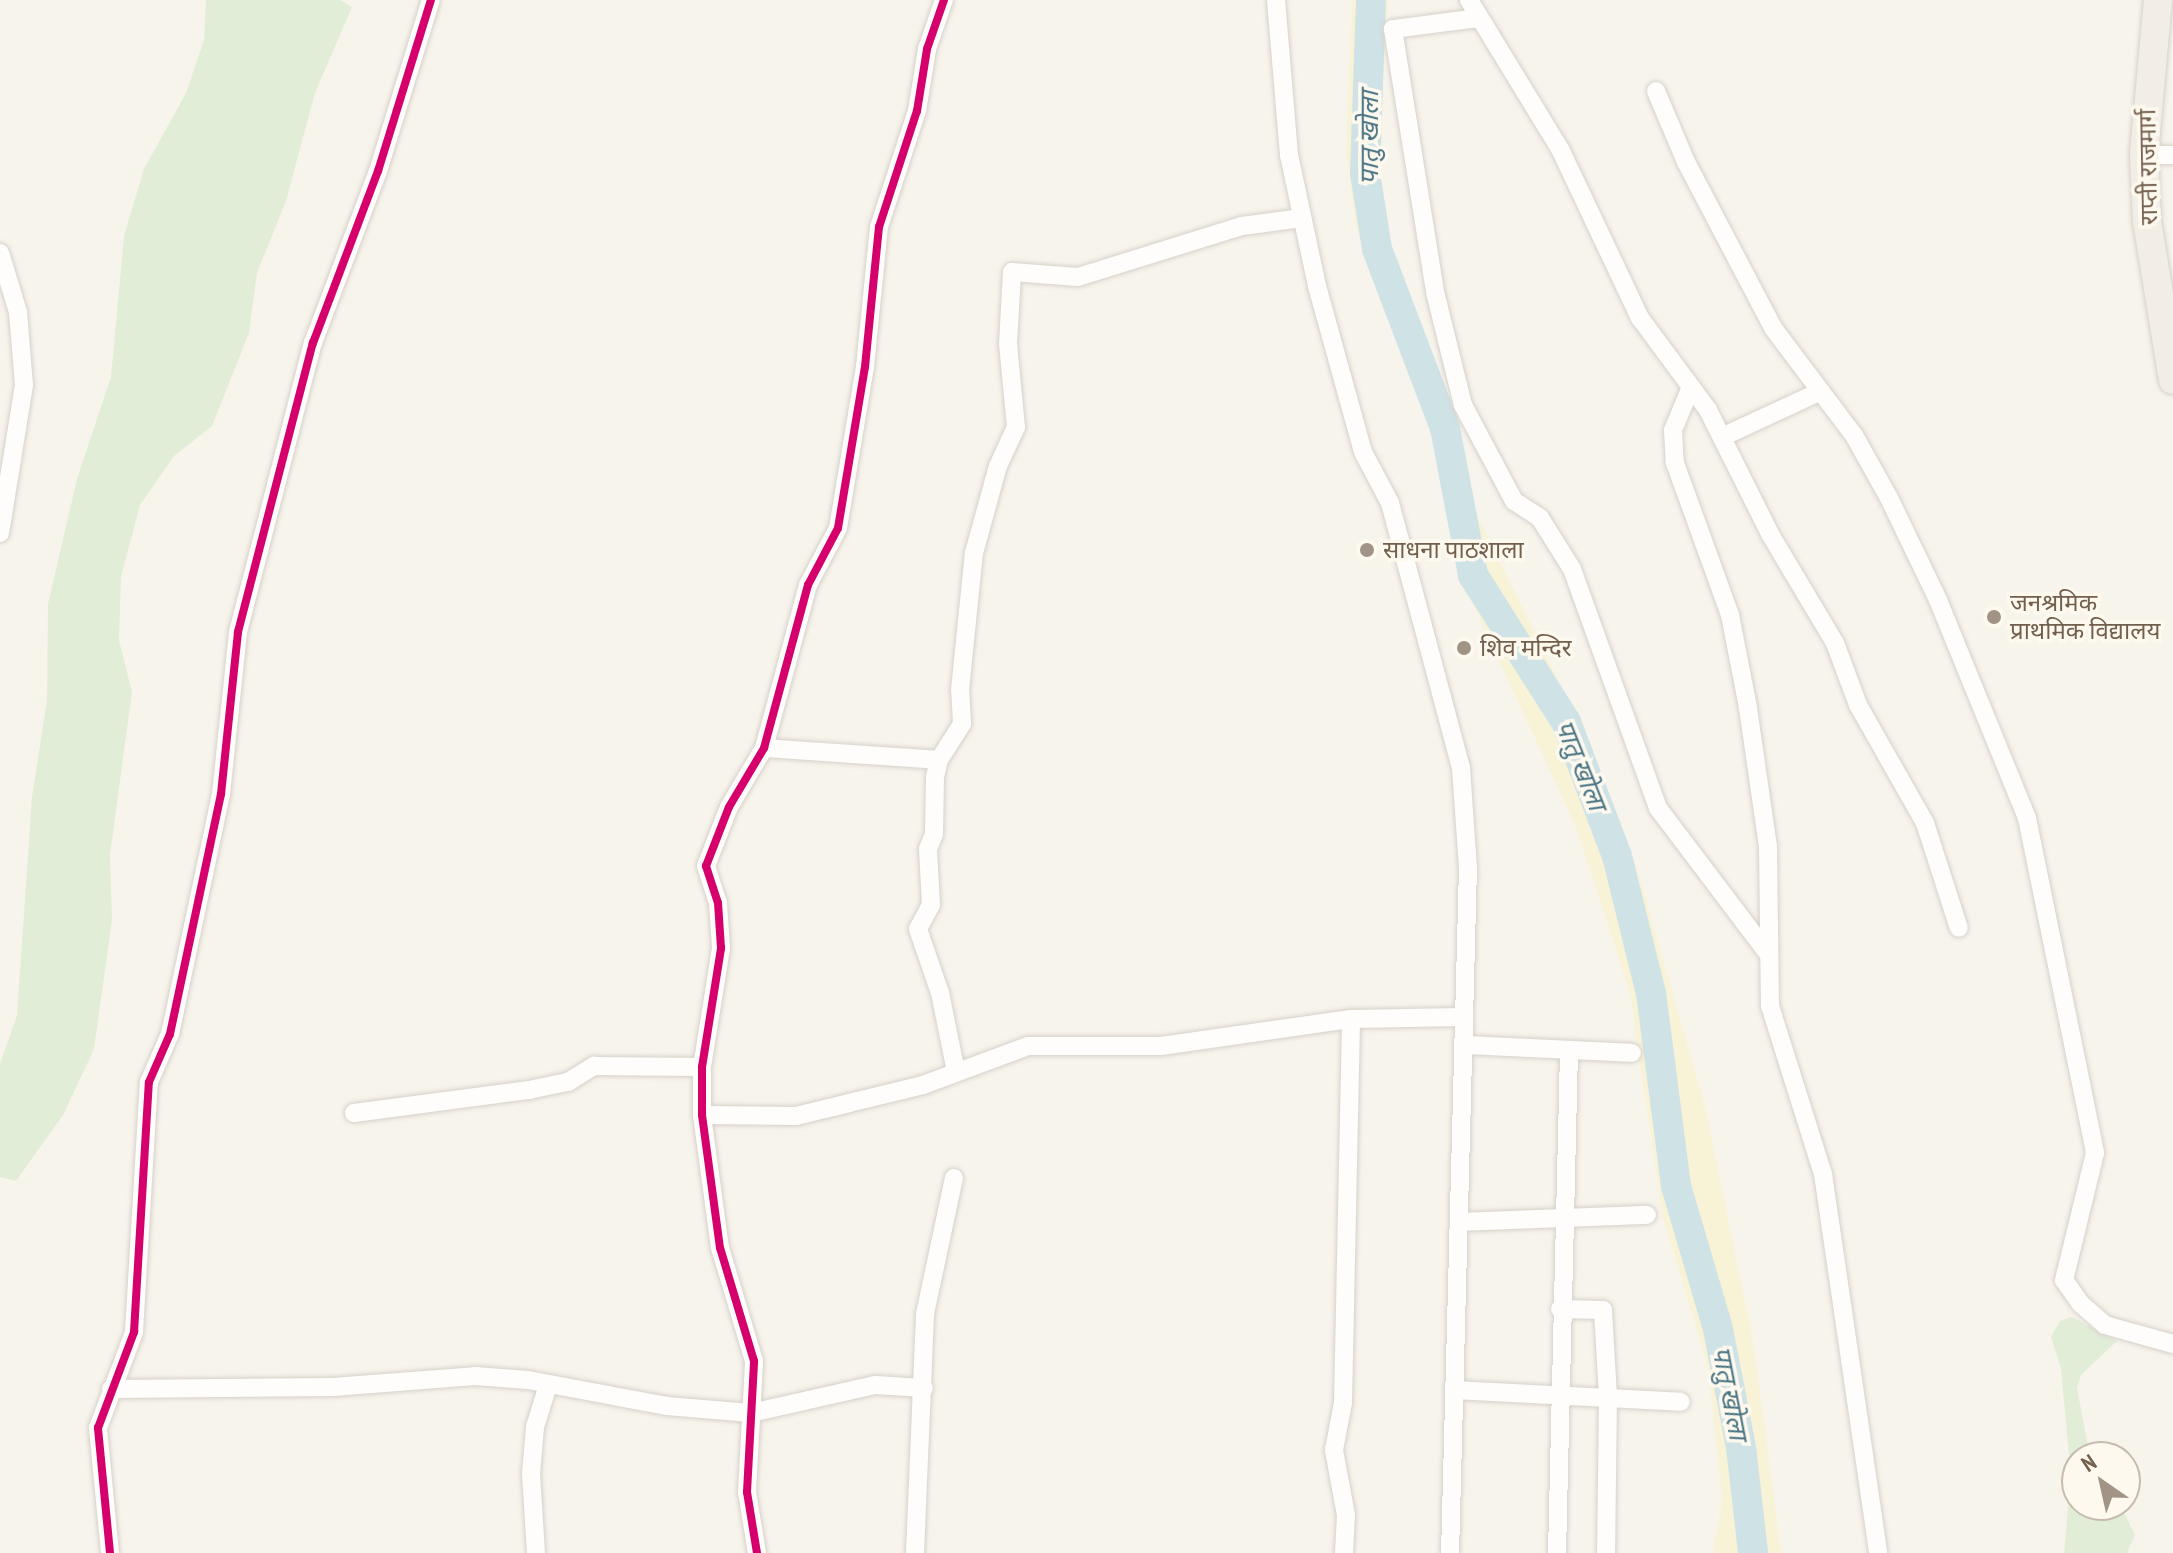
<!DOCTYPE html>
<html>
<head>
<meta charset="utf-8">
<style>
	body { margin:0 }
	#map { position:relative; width:2173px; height:1553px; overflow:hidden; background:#f7f4ec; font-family:"PT Sans Narrow","Noto Sans Devanagari",sans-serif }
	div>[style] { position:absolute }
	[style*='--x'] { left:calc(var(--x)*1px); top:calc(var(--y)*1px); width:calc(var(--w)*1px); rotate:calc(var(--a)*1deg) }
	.green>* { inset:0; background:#e2edd8 }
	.sand>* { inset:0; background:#f8f3d7 }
	.river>* { height:30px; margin:-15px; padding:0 15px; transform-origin:15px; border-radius:15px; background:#cfe2e6 }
	.roads { filter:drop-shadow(0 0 2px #d6d1ca) drop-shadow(0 0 2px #d6d1ca) }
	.minor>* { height:18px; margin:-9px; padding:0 9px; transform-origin:9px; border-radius:9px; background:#fefdfc }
	.primary>* { height:28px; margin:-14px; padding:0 14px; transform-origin:14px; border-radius:14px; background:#f2eee6 }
	.cycleway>* { height:8px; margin:-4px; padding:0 4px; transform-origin:4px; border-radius:4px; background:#d6006c }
	.dots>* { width:22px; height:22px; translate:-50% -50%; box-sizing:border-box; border:4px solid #fef9ee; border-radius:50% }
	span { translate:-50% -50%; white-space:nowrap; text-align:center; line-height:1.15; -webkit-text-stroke:7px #fef9ee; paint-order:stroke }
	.street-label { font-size:24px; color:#735f4e }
	.poi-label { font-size:24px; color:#735f4e }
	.left { translate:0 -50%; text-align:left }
	.water-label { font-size:26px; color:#497485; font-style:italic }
	.north { position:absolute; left:2061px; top:1441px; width:80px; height:80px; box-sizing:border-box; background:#fef9ee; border:2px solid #c6bbae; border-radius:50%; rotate:326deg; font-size:22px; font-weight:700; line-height:32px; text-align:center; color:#735f4e }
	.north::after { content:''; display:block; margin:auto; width:28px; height:36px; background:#a19385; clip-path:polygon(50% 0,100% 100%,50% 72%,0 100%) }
</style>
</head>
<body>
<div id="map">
	<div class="green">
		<i style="clip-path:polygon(206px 0,340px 0,352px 7px,315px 93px,286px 201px,257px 273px,249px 333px,212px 426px,174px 456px,140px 505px,121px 577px,119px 640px,132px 692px,110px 855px,112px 920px,94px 1049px,63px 1115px,16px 1181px,0 1177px,0 1064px,17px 1015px,32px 797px,47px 700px,48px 604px,77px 479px,111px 377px,124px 236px,144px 169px,186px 93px,204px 40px)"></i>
		<i style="clip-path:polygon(2072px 1317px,2117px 1341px,2081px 1375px,2077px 1388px,2090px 1457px,2077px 1457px,2077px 1505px,2121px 1506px,2135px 1535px,2127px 1553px,2064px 1553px,2071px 1476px,2061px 1369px,2051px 1337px,2060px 1321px)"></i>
	</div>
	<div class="sand">
		<i style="clip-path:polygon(1352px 0,1388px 0,1379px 145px,1381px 216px,1442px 388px,1470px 501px,1573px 710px,1636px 865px,1705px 1106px,1754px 1346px,1781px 1553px,1713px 1553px,1722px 1500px,1708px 1366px,1663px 1218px,1630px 993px,1576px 827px,1471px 600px,1434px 416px,1356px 227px,1346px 154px)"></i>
	</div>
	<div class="river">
		<i style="--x:1371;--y:0;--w:173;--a:92"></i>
		<i style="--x:1365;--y:173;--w:77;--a:81"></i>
		<i style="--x:1377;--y:249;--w:191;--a:69.2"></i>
		<i style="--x:1445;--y:428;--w:150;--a:79.2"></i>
		<i style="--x:1473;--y:575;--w:174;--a:57.7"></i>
		<i style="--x:1566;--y:722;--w:143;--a:69.2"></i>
		<i style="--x:1617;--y:856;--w:141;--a:76.1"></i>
		<i style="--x:1651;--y:993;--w:195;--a:82.6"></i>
		<i style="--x:1676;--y:1186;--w:149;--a:73.6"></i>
		<i style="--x:1718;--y:1329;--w:120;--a:79"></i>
		<i style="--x:1741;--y:1447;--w:107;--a:83.5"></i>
	</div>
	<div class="roads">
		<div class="minor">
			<i style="--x:1276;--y:0;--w:156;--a:85.2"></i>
			<i style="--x:1289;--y:155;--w:134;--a:77.9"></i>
			<i style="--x:1317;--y:286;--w:172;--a:74.5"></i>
			<i style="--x:1363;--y:452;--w:58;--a:62.1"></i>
			<i style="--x:1390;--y:503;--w:274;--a:75"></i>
			<i style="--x:1461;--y:768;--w:99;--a:86"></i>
			<i style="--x:1468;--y:867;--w:686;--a:91.5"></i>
			<i style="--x:1469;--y:0;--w:177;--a:58.6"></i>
			<i style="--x:1561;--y:151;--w:185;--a:64.7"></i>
			<i style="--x:1640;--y:318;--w:114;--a:53.5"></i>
			<i style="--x:1708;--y:410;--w:139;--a:63.4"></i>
			<i style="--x:1770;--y:534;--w:127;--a:59.2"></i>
			<i style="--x:1835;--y:643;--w:66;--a:69.6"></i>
			<i style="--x:1858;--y:705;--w:136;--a:60.4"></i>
			<i style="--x:1925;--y:823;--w:110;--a:72.1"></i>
			<i style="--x:1478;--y:18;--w:86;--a:172.6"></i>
			<i style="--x:1393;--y:29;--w:270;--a:80.9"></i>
			<i style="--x:1436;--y:296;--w:112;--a:76.1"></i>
			<i style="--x:1463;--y:405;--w:109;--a:62"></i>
			<i style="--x:1514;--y:501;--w:31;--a:33"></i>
			<i style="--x:1540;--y:518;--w:60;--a:57.9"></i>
			<i style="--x:1572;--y:569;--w:254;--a:70.2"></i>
			<i style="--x:1658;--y:808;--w:181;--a:52.9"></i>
			<i style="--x:1656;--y:91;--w:77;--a:67.1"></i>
			<i style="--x:1686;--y:162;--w:187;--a:62.3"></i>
			<i style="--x:1773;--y:328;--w:136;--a:53"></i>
			<i style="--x:1855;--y:437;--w:70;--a:60.9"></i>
			<i style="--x:1889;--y:498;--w:113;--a:64.3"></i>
			<i style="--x:1938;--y:600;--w:235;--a:67.8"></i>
			<i style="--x:2027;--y:818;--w:342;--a:78.5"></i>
			<i style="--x:2095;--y:1153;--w:131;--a:103.7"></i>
			<i style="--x:2064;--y:1280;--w:29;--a:55"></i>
			<i style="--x:2081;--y:1304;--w:32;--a:41"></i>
			<i style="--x:2105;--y:1325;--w:71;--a:15.6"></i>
			<i style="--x:2144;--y:155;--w:29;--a:0"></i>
			<i style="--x:0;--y:253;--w:62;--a:73"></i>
			<i style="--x:18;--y:312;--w:73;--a:85.3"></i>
			<i style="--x:24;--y:385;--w:150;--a:99.2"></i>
			<i style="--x:1691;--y:387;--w:47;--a:112.7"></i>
			<i style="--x:1673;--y:430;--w:33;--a:87"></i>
			<i style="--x:1675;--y:463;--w:162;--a:70.1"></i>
			<i style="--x:1730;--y:615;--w:95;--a:79"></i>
			<i style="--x:1748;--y:708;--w:139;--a:81.8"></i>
			<i style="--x:1768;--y:846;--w:160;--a:89.3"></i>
			<i style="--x:1770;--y:1006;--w:176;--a:72.5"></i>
			<i style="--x:1823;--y:1174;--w:383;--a:81.7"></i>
			<i style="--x:1722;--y:437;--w:109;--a:-24.9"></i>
			<i style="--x:764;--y:748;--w:175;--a:3.9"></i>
			<i style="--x:1465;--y:1045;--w:167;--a:2.7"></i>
			<i style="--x:956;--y:1072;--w:81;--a:-101.4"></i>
			<i style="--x:940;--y:993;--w:68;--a:-109"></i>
			<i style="--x:918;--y:929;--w:27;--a:-62"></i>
			<i style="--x:931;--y:905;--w:56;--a:-93.1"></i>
			<i style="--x:928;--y:849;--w:16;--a:-68"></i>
			<i style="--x:934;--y:834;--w:57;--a:-89"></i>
			<i style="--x:935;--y:777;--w:17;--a:-77"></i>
			<i style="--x:939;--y:760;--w:43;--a:-57.4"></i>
			<i style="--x:962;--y:724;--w:34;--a:-93"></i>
			<i style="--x:960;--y:690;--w:138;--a:-84.2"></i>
			<i style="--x:974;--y:553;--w:90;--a:-74.6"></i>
			<i style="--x:998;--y:466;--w:43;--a:-65.2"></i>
			<i style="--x:1016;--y:427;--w:83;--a:-95.5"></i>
			<i style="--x:1008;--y:344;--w:72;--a:-86.8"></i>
			<i style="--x:1012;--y:272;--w:66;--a:4.3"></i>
			<i style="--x:1078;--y:277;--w:172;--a:-17.3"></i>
			<i style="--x:1242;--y:226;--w:60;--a:-7.7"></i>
			<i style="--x:354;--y:1113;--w:177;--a:-7.5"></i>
			<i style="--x:529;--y:1090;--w:40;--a:-12"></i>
			<i style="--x:568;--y:1082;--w:31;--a:-32"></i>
			<i style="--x:594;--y:1066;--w:108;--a:0.5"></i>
			<i style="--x:702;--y:1115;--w:94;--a:0.6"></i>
			<i style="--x:796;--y:1116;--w:131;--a:-13.7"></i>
			<i style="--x:923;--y:1085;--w:112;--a:-20.4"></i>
			<i style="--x:1028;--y:1046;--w:133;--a:0"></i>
			<i style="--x:1161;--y:1046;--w:192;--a:-8.1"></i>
			<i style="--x:1351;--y:1019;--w:113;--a:-1"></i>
			<i style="--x:1461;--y:1222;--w:186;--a:-2.2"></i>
			<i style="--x:1560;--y:1309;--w:43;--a:1.3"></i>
			<i style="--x:1603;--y:1310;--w:86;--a:86.7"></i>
			<i style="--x:1608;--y:1396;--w:157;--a:90.7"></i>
			<i style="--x:111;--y:1389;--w:222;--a:-0.5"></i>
			<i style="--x:333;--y:1387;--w:142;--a:-4.4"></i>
			<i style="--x:475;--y:1376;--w:53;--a:4.3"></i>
			<i style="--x:528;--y:1380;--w:141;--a:10.6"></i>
			<i style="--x:667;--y:1406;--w:84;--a:4.8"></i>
			<i style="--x:751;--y:1413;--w:127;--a:-12.7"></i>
			<i style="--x:875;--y:1385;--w:49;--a:3.5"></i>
			<i style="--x:1454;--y:1390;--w:227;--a:3"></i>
			<i style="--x:110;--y:1553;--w:126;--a:-95.5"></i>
			<i style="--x:98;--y:1428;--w:103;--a:-69.4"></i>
			<i style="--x:134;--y:1332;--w:250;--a:-86.6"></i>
			<i style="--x:149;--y:1082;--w:52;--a:-66.4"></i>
			<i style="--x:170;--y:1034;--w:245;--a:-78"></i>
			<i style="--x:221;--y:794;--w:163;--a:-84"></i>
			<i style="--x:238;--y:632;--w:299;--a:-75.5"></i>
			<i style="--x:313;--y:343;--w:184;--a:-69.3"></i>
			<i style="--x:378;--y:171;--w:179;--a:-72.8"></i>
			<i style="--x:536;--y:1553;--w:79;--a:-93.6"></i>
			<i style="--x:531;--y:1474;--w:47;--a:-85.1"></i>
			<i style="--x:535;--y:1427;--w:44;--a:-72.8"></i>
			<i style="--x:757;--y:1553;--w:62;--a:-99.3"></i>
			<i style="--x:747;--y:1492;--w:131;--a:-86.9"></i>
			<i style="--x:754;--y:1361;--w:118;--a:-106.7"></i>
			<i style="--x:720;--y:1248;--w:134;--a:-97.7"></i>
			<i style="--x:702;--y:1115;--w:48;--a:-90"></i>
			<i style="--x:702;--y:1067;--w:121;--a:-80.9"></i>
			<i style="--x:721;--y:948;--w:45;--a:-93.8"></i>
			<i style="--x:718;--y:903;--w:39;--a:-108"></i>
			<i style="--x:706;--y:866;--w:63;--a:-68.7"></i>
			<i style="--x:729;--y:807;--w:69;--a:-59.3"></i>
			<i style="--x:764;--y:748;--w:169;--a:-74.9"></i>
			<i style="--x:808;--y:585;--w:64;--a:-62.2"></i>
			<i style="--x:838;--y:528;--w:163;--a:-80.5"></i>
			<i style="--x:865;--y:367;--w:141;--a:-84.3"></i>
			<i style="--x:879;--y:227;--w:122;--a:-71.9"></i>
			<i style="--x:917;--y:111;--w:63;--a:-80.8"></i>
			<i style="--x:927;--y:49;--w:52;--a:-70.9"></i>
			<i style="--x:915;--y:1553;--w:239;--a:-87.6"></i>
			<i style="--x:925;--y:1314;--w:139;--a:-78"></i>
			<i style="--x:1344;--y:1553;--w:38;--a:-87"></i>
			<i style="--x:1346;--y:1515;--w:66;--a:-100.5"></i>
			<i style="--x:1334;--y:1450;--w:48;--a:-79.2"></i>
			<i style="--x:1343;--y:1403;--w:384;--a:-88.8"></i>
			<i style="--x:1557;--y:1553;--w:500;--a:-88.63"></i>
		</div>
		<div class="primary">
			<i style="--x:2158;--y:0;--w:156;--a:95.2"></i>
			<i style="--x:2144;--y:155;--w:66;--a:87.4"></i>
			<i style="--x:2147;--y:221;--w:161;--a:80.7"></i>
		</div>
	</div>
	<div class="cycleway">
		<i style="--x:110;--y:1553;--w:126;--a:-95.5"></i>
		<i style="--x:98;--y:1428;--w:103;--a:-69.4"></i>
		<i style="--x:134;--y:1332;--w:250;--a:-86.6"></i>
		<i style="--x:149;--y:1082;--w:52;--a:-66.4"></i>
		<i style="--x:170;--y:1034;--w:245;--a:-78"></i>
		<i style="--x:221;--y:794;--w:163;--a:-84"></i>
		<i style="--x:238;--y:632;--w:299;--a:-75.5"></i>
		<i style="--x:313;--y:343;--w:184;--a:-69.3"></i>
		<i style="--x:378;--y:171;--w:179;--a:-72.8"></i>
		<i style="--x:757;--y:1553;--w:62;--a:-99.3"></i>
		<i style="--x:747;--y:1492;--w:131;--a:-86.9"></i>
		<i style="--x:754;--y:1361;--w:118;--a:-106.7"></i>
		<i style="--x:720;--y:1248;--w:134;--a:-97.7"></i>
		<i style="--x:702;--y:1115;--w:48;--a:-90"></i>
		<i style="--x:702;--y:1067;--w:121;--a:-80.9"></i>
		<i style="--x:721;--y:948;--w:45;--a:-93.8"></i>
		<i style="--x:718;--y:903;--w:39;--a:-108"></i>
		<i style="--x:706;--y:866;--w:63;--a:-68.7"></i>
		<i style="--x:729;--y:807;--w:69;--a:-59.3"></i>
		<i style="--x:764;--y:748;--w:169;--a:-74.9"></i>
		<i style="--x:808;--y:585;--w:64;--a:-62.2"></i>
		<i style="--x:838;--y:528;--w:163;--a:-80.5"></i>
		<i style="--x:865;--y:367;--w:141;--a:-84.3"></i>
		<i style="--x:879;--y:227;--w:122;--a:-71.9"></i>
		<i style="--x:917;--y:111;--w:63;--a:-80.8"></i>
		<i style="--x:927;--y:49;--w:52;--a:-70.9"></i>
	</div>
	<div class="dots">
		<i style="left:1367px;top:550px;background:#a19385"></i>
		<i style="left:1994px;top:617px;background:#a19385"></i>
		<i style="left:1464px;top:648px;background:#a19385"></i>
	</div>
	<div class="street-label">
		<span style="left:2148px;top:167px;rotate:-91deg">राप्ती राजमार्ग</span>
	</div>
	<div class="poi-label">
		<span class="left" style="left:1383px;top:550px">साधना पाठशाला</span>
		<span class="left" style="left:2010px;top:617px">जनश्रमिक<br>प्राथमिक विद्यालय</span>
		<span class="left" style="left:1480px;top:648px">शिव मन्दिर</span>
	</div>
	<div class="water-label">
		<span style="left:1369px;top:138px;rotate:-90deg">पातु खोला</span>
		<span style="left:1581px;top:765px;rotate:68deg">पातु खोला</span>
		<span style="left:1730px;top:1393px;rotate:79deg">पातु खोला</span>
	</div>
	<div class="north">N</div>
</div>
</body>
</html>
